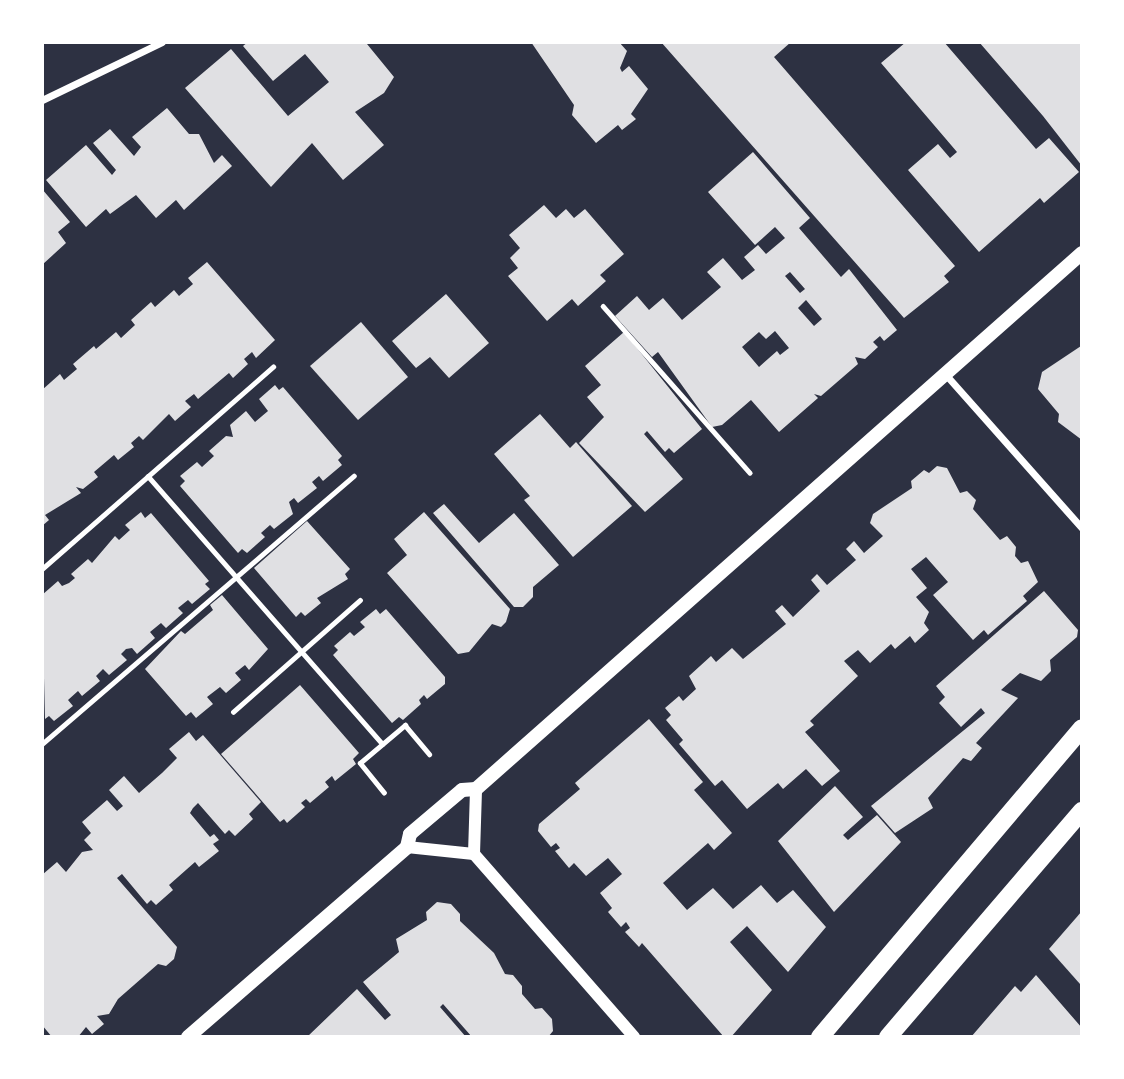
<!DOCTYPE html>
<html>
<head>
<meta charset="utf-8">
<style>
	body { margin:0 }
	#map { position:relative; width:1124px; height:1079px; overflow:hidden; background:#2d3142; font-family:Georgia,serif }
	div>[style] { position:absolute }
	[style*='--x'] { left:calc(var(--x)*1px); top:calc(var(--y)*1px); width:calc(var(--w)*1px); rotate:calc(var(--a)*1deg) }
	.building>* { inset:0; background:#e0e0e3 }
	.path>* { height:4.5px; margin:-2.25px; padding:0 2.25px; transform-origin:2.25px; border-radius:2.25px; background:#fff }
	.minor>* { height:7px; margin:-3.5px; padding:0 3.5px; transform-origin:3.5px; border-radius:3.5px; background:#fff }
	.tertiary>* { height:12px; margin:-6px; padding:0 6px; transform-origin:6px; border-radius:6px; background:#fff }
	.secondary>* { height:14px; margin:-7px; padding:0 7px; transform-origin:7px; border-radius:7px; background:#fff }
	.primary>* { height:18px; margin:-9px; padding:0 9px; transform-origin:9px; border-radius:9px; background:#fff }
	span { translate:-50% -50%; white-space:nowrap; text-align:center; line-height:1.15; -webkit-text-stroke:7px #fff; paint-order:stroke }
	.frame { position:absolute; inset:0; border:44px solid #fff; pointer-events:none }
</style>
</head>
<body>
<div id="map">
	<div class="building">
		<i style="clip-path:polygon(248px 42px,369px 42px,367px 44px,394px 77px,384px 93px,355px 112px,384px 145px,343px 180px,312px 143px,271px 187px,185px 88px,231px 49px,288px 116px,329px 82px,305px 54px,273px 81px,243px 46px)"></i>
		<i style="clip-path:polygon(531px 42px,619px 42px,627px 51px,620px 68px,622px 72px,629px 66px,648px 89px,631px 114px,636px 119px,622px 130px,618px 125px,596px 143px,572px 115px,574px 105px)"></i>
		<i style="clip-path:polygon(661px 42px,791px 42px,774px 57px,955px 266px,944px 276px,949px 282px,904px 318px)"></i>
		<i style="clip-path:polygon(906px 42px,944px 42px,1036px 149px,1049px 138px,1079px 172px,1044px 203px,1040px 198px,979px 252px,908px 170px,938px 144px,950px 158px,957px 152px,881px 63px)"></i>
		<i style="clip-path:polygon(979px 42px,1082px 42px,1082px 166px,1043px 116px)"></i>
		<i style="clip-path:polygon(167px 108px,189px 134px,199px 134px,214px 163px,222px 155px,232px 166px,184px 210px,176px 200px,156px 218px,136px 195px,110px 214px,106px 209px,86px 227px,46px 180px,86px 145px,112px 175px,116px 170px,93px 143px,110px 129px,134px 156px,141px 147px,132px 137px)"></i>
		<i style="clip-path:polygon(evenodd,753px 152px,810px 218px,799px 228px,841px 277px,849px 269px,897px 330px,884px 341px,880px 336px,873px 342px,878px 347px,865px 359px,855px 357px,858px 364px,821px 396px,814px 394px,818px 398px,779px 432px,751px 400px,722px 425px,712px 427px,658px 352px,652px 357px,615px 316px,637px 296px,649px 310px,663px 298px,682px 320px,721px 287px,707px 272px,723px 258px,742px 280px,755px 270px,744px 257px,758px 245px,766px 254px,785px 238px,775px 227px,755px 245px,708px 192px,753px 152px,790px 272px,805px 289px,800px 293px,785px 276px,790px 272px,753px 152px,806px 300px,822px 319px,814px 326px,798px 308px,806px 300px,753px 152px,775px 331px,789px 348px,780px 355px,777px 351px,759px 367px,742px 347px,759px 332px,766px 339px,775px 331px)"></i>
		<i style="clip-path:polygon(42px 189px,70px 222px,58px 232px,66px 243px,42px 265px)"></i>
		<i style="clip-path:polygon(544px 205px,556px 218px,566px 209px,574px 218px,585px 209px,624px 254px,600px 275px,606px 281px,578px 306px,572px 299px,547px 321px,508px 276px,518px 268px,510px 258px,520px 248px,509px 235px)"></i>
		<i style="clip-path:polygon(207px 262px,275px 340px,256px 358px,252px 352px,244px 359px,248px 364px,233px 378px,229px 373px,198px 399px,194px 394px,185px 401px,191px 407px,175px 421px,169px 414px,143px 440px,139px 436px,131px 443px,134px 447px,118px 460px,114px 455px,94px 472px,98px 477px,83px 489px,76px 487px,81px 493px,45px 515px,49px 520px,42px 526px,42px 390px,60px 374px,64px 380px,77px 369px,73px 364px,94px 346px,96px 349px,116px 332px,121px 338px,135px 325px,131px 320px,151px 302px,155px 307px,174px 290px,179px 296px,193px 284px,188px 278px)"></i>
		<i style="clip-path:polygon(446px 294px,489px 343px,449px 378px,430px 357px,416px 368px,392px 341px)"></i>
		<i style="clip-path:polygon(361px 322px,408px 377px,358px 420px,310px 366px)"></i>
		<i style="clip-path:polygon(624px 332px,702px 429px,674px 453px,669px 448px,665px 452px,647px 431px,644px 434px,683px 479px,645px 512px,579px 443px,604px 417px,587px 397px,601px 385px,585px 366px)"></i>
		<i style="clip-path:polygon(1081px 346px,1082px 348px,1082px 440px,1058px 422px,1059px 414px,1038px 389px,1042px 372px)"></i>
		<i style="clip-path:polygon(275px 385px,279px 390px,283px 387px,342px 456px,338px 460px,342px 465px,323px 481px,319px 476px,312px 482px,317px 488px,298px 503px,294px 498px,289px 502px,293px 514px,274px 529px,270px 525px,261px 533px,265px 537px,247px 553px,242px 549px,238px 553px,180px 486px,185px 481px,180px 476px,197px 462px,202px 467px,214px 456px,209px 451px,226px 436px,233px 437px,230px 425px,246px 411px,255px 422px,268px 411px,259px 399px)"></i>
		<i style="clip-path:polygon(540px 414px,570px 448px,576px 442px,632px 506px,573px 557px,524px 500px,530px 496px,494px 454px)"></i>
		<i style="clip-path:polygon(937px 466px,947px 468px,960px 493px,967px 491px,976px 500px,973px 509px,1000px 540px,1007px 536px,1016px 547px,1015px 556px,1021px 563px,1028px 561px,1038px 582px,1023px 596px,1027px 601px,988px 635px,984px 630px,973px 640px,933px 595px,948px 582px,926px 557px,911px 569px,927px 588px,916px 597px,929px 612px,924px 623px,929px 630px,915px 643px,910px 636px,895px 649px,891px 644px,870px 663px,858px 650px,844px 661px,858px 676px,810px 721px,814px 725px,805px 732px,840px 771px,822px 786px,806px 769px,783px 789px,778px 783px,747px 809px,722px 780px,715px 786px,679px 744px,683px 740px,666px 720px,671px 715px,665px 708px,679px 696px,683px 701px,696px 689px,689px 676px,711px 656px,716px 662px,732px 648px,743px 659px,786px 624px,775px 611px,782px 605px,793px 617px,820px 591px,811px 580px,817px 574px,827px 585px,856px 560px,846px 549px,854px 541px,864px 553px,883px 536px,870px 523px,873px 514px,912px 488px,911px 481px,924px 470px,929px 473px)"></i>
		<i style="clip-path:polygon(444px 504px,479px 543px,514px 513px,559px 565px,533px 587px,533px 597px,523px 607px,514px 607px,433px 513px)"></i>
		<i style="clip-path:polygon(141px 512px,145px 518px,151px 513px,209px 581px,205px 584px,210px 589px,192px 604px,188px 600px,178px 608px,183px 613px,166px 628px,161px 623px,150px 632px,155px 638px,137px 654px,132px 648px,126px 649px,121px 654px,127px 660px,109px 675px,103px 669px,96px 676px,100px 681px,82px 696px,78px 691px,68px 700px,73px 706px,54px 721px,49px 716px,45px 719px,42px 595px,58px 581px,62px 586px,69px 583px,75px 578px,71px 574px,88px 559px,92px 563px,115px 536px,119px 540px,130px 530px,125px 525px)"></i>
		<i style="clip-path:polygon(424px 512px,510px 609px,506px 622px,501px 627px,492px 624px,469px 652px,458px 654px,387px 573px,407px 555px,394px 539px)"></i>
		<i style="clip-path:polygon(307px 521px,350px 569px,345px 574px,348px 579px,317px 598px,321px 603px,305px 616px,301px 612px,296px 617px,254px 568px)"></i>
		<i style="clip-path:polygon(1044px 591px,1078px 630px,1077px 637px,1050px 660px,1051px 671px,1041px 681px,1020px 673px,1001px 690px,1018px 698px,976px 743px,982px 748px,971px 761px,963px 758px,928px 798px,933px 808px,895px 833px,871px 806px,985px 713px,981px 708px,961px 727px,939px 703px,945px 697px,936px 686px)"></i>
		<i style="clip-path:polygon(222px 595px,268px 649px,249px 670px,245px 665px,235px 673px,241px 680px,226px 693px,220px 687px,207px 697px,213px 704px,196px 718px,191px 712px,186px 716px,145px 669px,181px 631px,185px 634px,213px 610px,210px 605px)"></i>
		<i style="clip-path:polygon(376px 609px,380px 614px,386px 609px,445px 677px,445px 684px,427px 699px,424px 695px,419px 700px,421px 704px,403px 720px,399px 717px,392px 723px,333px 655px,338px 650px,334px 646px,350px 632px,354px 636px,365px 627px,360px 622px)"></i>
		<i style="clip-path:polygon(300px 685px,359px 753px,353px 759px,356px 764px,335px 781px,332px 776px,325px 782px,329px 787px,310px 803px,306px 799px,301px 803px,305px 807px,287px 823px,284px 819px,280px 822px,221px 754px)"></i>
		<i style="clip-path:polygon(649px 719px,703px 782px,694px 790px,732px 833px,714px 850px,708px 843px,663px 883px,687px 910px,713px 888px,733px 909px,761px 885px,777px 903px,793px 890px,826px 927px,788px 972px,747px 926px,730px 942px,772px 990px,731px 1037px,724px 1037px,642px 943px,639px 947px,625px 932px,630px 928px,626px 922px,621px 927px,608px 912px,612px 908px,600px 893px,622px 874px,608px 858px,586px 876px,574px 863px,569px 868px,555px 851px,560px 848px,556px 843px,551px 847px,538px 831px,539px 824px,580px 789px,575px 783px)"></i>
		<i style="clip-path:polygon(189px 732px,196px 741px,203px 735px,261px 802px,249px 814px,253px 819px,235px 836px,229px 830px,225px 834px,198px 803px,193px 808px,190px 813px,210px 837px,214px 834px,219px 840px,213px 844px,219px 851px,199px 867px,195px 862px,169px 885px,173px 890px,156px 905px,151px 900px,147px 904px,122px 874px,117px 878px,177px 947px,174px 959px,166px 966px,158px 964px,118px 999px,109px 1014px,97px 1016px,104px 1024px,92px 1034px,86px 1027px,78px 1037px,52px 1037px,42px 1025px,42px 875px,57px 862px,66px 872px,82px 852px,93px 850px,84px 840px,91px 833px,82px 822px,107px 800px,117px 811px,123px 806px,109px 790px,124px 776px,139px 793px,162px 773px,177px 758px,169px 749px)"></i>
		<i style="clip-path:polygon(835px 786px,863px 817px,843px 835px,848px 840px,877px 815px,901px 842px,834px 912px,778px 841px)"></i>
		<i style="clip-path:polygon(437px 902px,451px 904px,460px 914px,460px 921px,494px 953px,505px 974px,513px 975px,522px 986px,522px 994px,535px 1009px,542px 1008px,552px 1019px,553px 1031px,548px 1037px,472px 1037px,443px 1004px,440px 1007px,466px 1037px,307px 1037px,357px 989px,385px 1020px,391px 1015px,363px 982px,399px 952px,396px 939px,427px 920px,426px 912px)"></i>
		<i style="clip-path:polygon(1082px 911px,1082px 982px,1080px 984px,1049px 949px)"></i>
		<i style="clip-path:polygon(1036px 975px,1082px 1028px,1082px 1037px,971px 1037px,1015px 986px,1021px 992px)"></i>
	</div>
	<div class="path">
		<i style="--x:603;--y:306;--w:222;--a:48.6"></i>
		<i style="--x:148;--y:476;--w:356;--a:48.8"></i>
		<i style="--x:42;--y:569;--w:307;--a:-41.2"></i>
		<i style="--x:233;--y:712;--w:169;--a:-41.4"></i>
		<i style="--x:42;--y:744;--w:411;--a:-40.7"></i>
		<i style="--x:384;--y:793;--w:38;--a:-129"></i>
		<i style="--x:360;--y:763;--w:59;--a:-40.2"></i>
		<i style="--x:405;--y:725;--w:38;--a:50"></i>
	</div>
	<div class="minor">
		<i style="--x:42;--y:100;--w:133;--a:-25.8"></i>
		<i style="--x:946;--y:375;--w:205;--a:48.4"></i>
	</div>
	<div class="tertiary">
		<i style="--x:407;--y:847;--w:67;--a:6"></i>
		<i style="--x:474;--y:854;--w:243;--a:48.8"></i>
		<i style="--x:474;--y:854;--w:65;--a:-88.2"></i>
	</div>
	<div class="secondary">
		<i style="--x:188;--y:1037;--w:290;--a:-40.9"></i>
		<i style="--x:407;--y:847;--w:13;--a:-77"></i>
		<i style="--x:410;--y:834;--w:68;--a:-40.2"></i>
		<i style="--x:462;--y:790;--w:14;--a:-4"></i>
		<i style="--x:476;--y:789;--w:809;--a:-41.49"></i>
	</div>
	<div class="primary">
		<i style="--x:820;--y:1037;--w:405;--a:-49.7"></i>
		<i style="--x:888;--y:1037;--w:298;--a:-49.4"></i>
	</div>
	<div class="frame"></div>
</div>
</body>
</html>
